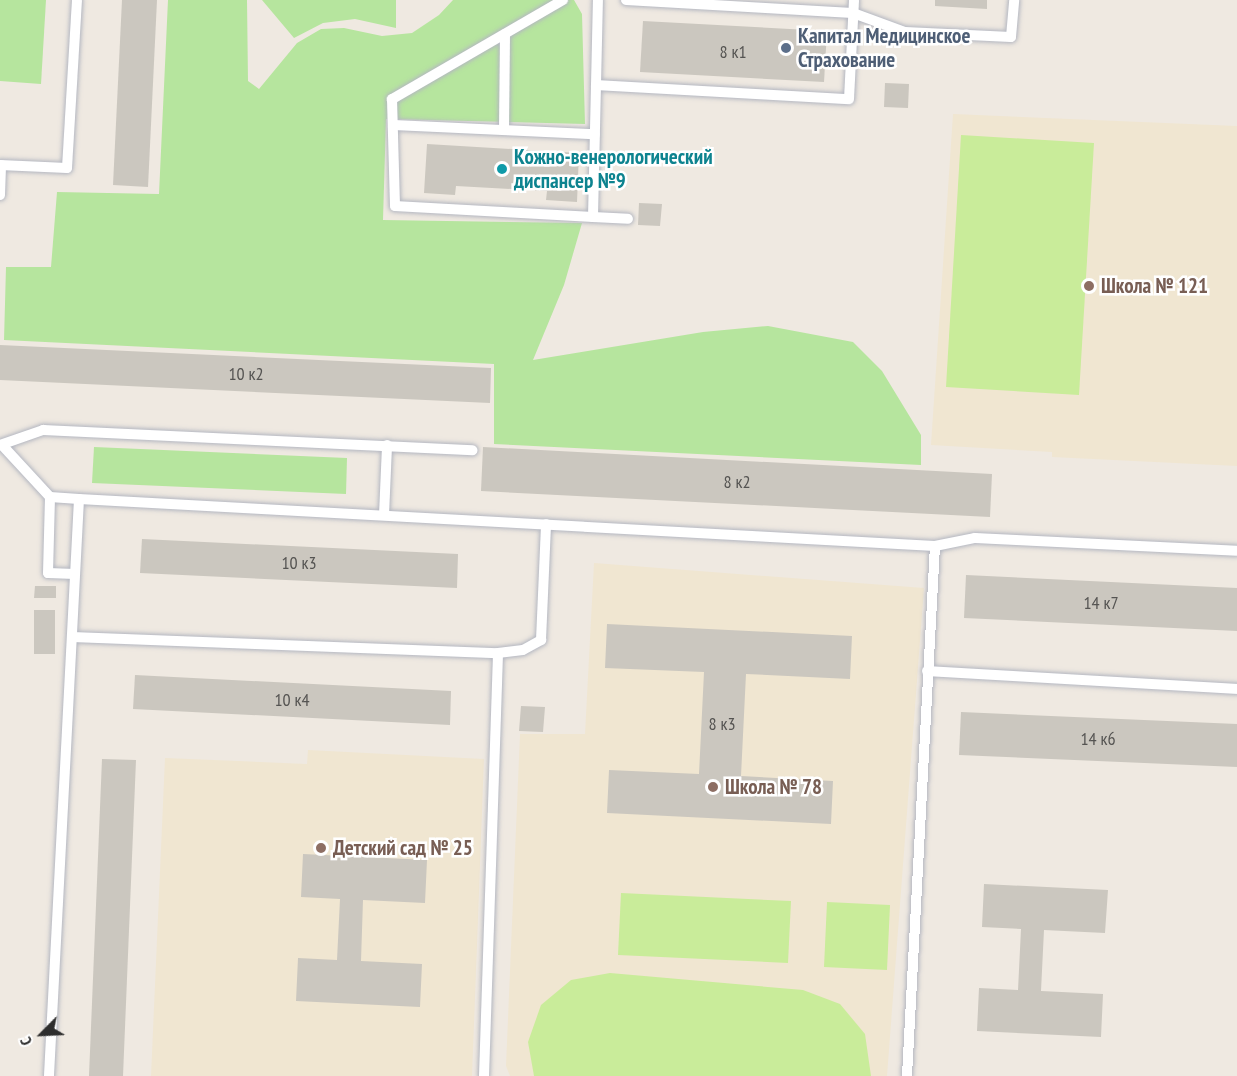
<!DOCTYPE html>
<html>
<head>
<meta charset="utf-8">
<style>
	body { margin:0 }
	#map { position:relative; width:1237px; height:1076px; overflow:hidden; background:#efe9e1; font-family:"PT Sans Narrow",sans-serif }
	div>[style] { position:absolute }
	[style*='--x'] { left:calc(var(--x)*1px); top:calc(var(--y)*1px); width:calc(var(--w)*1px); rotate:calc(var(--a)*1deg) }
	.education>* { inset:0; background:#f0e6d1 }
	.green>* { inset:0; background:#b6e59e }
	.pitch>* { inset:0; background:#c9ec9a }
	.building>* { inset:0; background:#cbc7bf }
	.roads { filter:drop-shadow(0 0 2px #b4b7c1) drop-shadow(0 0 2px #b4b7c1) }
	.lane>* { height:10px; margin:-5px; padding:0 5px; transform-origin:5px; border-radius:5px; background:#fff }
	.dots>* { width:16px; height:16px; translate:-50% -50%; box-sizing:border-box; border:3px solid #fff; border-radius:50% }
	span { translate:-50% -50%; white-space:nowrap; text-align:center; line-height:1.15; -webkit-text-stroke:5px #fff; paint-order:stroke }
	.number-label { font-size:18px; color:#555452 }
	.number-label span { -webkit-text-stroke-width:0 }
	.service-label { font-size:21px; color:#4e5e75; font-weight:700 }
	.left { translate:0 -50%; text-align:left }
	.culture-label { font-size:21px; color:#0d838f; font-weight:700 }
	.education-label { font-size:21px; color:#785e54; font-weight:700 }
	.north { position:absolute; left:12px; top:1004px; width:60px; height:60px; -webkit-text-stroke:4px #fff; paint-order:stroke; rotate:246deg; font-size:16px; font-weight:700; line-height:24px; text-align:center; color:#2e2e2e }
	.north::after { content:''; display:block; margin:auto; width:21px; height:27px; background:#2e2e2e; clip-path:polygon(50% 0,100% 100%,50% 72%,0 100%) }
</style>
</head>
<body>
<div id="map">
	<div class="education">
		<i style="clip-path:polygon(953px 114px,1237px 126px,1237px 466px,1052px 457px,1052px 452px,931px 445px)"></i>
		<i style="clip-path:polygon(594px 563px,924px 588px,887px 1076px,510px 1076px,506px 1066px,520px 734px,585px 734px)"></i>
		<i style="clip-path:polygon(308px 750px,484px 759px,472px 1076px,151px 1076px,165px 758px,307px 764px)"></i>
	</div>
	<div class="green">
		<i style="clip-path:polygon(0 0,46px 0,41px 84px,0 81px)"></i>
		<i style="clip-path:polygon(168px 0,247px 0,248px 81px,259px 89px,297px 43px,321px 29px,344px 28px,382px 36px,412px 33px,439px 15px,453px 0,574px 0,582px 14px,585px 124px,386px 119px,383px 220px,582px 223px,564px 285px,533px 360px,703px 332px,768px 326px,853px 342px,882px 371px,921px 435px,921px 465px,494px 444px,494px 364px,4px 340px,6px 267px,51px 267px,57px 192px,159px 194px)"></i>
		<i style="clip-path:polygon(262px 0,396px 0,396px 28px,355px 19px,323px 23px,294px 38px)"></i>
		<i style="clip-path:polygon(94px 447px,347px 458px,346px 494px,92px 483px)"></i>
	</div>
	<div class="pitch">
		<i style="clip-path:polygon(961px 135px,1094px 143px,1079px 395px,946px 387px)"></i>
		<i style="clip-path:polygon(621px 893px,791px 901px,788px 963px,618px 955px)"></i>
		<i style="clip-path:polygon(827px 902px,890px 905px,887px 970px,824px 967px)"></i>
		<i style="clip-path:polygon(610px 973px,803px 990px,840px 1004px,865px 1034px,871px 1076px,534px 1076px,528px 1042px,541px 1005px,571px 980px)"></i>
	</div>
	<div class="building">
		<i style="clip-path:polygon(122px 0,157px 0,148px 187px,113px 185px)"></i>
		<i style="clip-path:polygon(935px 0,987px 0,987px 9px,935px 6px)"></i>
		<i style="clip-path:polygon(643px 21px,827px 31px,824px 82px,640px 72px)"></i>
		<i style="clip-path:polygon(885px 83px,909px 84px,908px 108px,884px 107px)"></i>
		<i style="clip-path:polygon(427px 144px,579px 153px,577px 202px,546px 200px,547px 191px,456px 186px,455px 195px,424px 193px)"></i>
		<i style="clip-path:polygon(639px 203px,662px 204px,660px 226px,638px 225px)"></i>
		<i style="clip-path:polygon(0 345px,491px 368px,490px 403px,0 380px)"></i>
		<i style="clip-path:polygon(483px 447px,992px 474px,990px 517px,481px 491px)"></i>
		<i style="clip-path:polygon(142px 539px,458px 554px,457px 588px,140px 573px)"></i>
		<i style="clip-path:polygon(966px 575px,1237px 588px,1237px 631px,964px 618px)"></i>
		<i style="clip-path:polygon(35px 586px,56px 586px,56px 598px,34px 598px)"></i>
		<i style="clip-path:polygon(34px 610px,55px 610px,55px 654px,34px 654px)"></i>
		<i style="clip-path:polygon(607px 624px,852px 636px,850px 679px,746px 674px,741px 776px,833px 781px,831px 824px,607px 813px,609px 770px,699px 774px,704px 672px,605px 668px)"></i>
		<i style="clip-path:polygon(135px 675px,451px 691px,450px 725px,133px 709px)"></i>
		<i style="clip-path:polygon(521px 706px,545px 707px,543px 732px,519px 731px)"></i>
		<i style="clip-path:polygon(961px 712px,1237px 724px,1237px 767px,959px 755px)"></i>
		<i style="clip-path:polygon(102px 759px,136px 760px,123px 1076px,89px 1076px)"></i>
		<i style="clip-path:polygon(303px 854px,427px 860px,425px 903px,363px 900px,361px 961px,422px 964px,420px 1007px,296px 1001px,298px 958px,337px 960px,340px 899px,301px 897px)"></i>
		<i style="clip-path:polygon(984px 884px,1108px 890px,1105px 933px,1044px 930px,1041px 991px,1103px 994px,1101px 1037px,977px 1031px,979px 988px,1018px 990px,1021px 929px,982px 927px)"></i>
	</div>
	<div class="roads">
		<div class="lane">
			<i style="--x:563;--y:0;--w:198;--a:149.9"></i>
			<i style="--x:392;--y:99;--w:107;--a:88.4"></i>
			<i style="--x:395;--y:206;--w:198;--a:3.2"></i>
			<i style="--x:593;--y:217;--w:217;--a:-88.7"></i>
			<i style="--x:626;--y:0;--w:227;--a:3.3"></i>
			<i style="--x:853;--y:13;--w:55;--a:20.1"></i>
			<i style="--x:905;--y:32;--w:106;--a:2.7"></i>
			<i style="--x:1011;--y:37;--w:37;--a:-85"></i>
			<i style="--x:596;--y:85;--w:253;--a:3.2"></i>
			<i style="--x:849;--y:99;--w:99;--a:-87.1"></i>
			<i style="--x:393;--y:125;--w:202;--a:2.6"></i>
			<i style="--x:504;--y:130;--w:96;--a:-89.4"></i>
			<i style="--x:0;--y:165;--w:67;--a:2.6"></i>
			<i style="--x:67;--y:168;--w:168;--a:-86.6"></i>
			<i style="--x:0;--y:195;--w:30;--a:-88"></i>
			<i style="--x:593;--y:217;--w:35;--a:3"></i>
			<i style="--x:0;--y:445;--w:46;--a:-19.2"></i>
			<i style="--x:43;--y:430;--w:430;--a:2.7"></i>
			<i style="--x:2;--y:445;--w:71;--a:47.3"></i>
			<i style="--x:50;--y:497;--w:29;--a:4"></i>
			<i style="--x:79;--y:499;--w:578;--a:92.98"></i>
			<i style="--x:50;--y:497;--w:76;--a:91.5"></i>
			<i style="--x:48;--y:573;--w:27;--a:2"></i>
			<i style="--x:79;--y:499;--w:857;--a:3.14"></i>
			<i style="--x:935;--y:546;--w:41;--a:-11.3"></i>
			<i style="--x:975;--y:538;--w:262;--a:2.8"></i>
			<i style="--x:384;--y:515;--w:70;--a:-87.5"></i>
			<i style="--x:72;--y:637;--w:426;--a:2.2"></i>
			<i style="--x:498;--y:653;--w:25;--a:-7"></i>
			<i style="--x:523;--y:650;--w:21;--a:-29"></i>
			<i style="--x:541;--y:640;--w:116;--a:-87.5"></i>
			<i style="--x:927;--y:671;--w:311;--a:3.3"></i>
			<i style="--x:484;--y:1076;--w:423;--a:-88.1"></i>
			<i style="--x:907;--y:1076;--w:531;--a:-86.98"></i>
		</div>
	</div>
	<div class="dots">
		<i style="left:786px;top:48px;background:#5c6f8a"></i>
		<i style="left:502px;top:169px;background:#0f9aa8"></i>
		<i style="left:1089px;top:286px;background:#8d6e63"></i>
		<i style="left:713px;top:787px;background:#8d6e63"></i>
		<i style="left:321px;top:848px;background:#8d6e63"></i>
	</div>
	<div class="number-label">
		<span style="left:733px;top:52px">8 к1</span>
		<span style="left:246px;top:374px">10 к2</span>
		<span style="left:737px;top:482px">8 к2</span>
		<span style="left:299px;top:563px">10 к3</span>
		<span style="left:1101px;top:603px">14 к7</span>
		<span style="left:292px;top:700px">10 к4</span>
		<span style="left:722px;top:724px">8 к3</span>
		<span style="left:1098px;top:739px">14 к6</span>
	</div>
	<div class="service-label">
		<span class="left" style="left:798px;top:48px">Капитал Медицинское<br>Страхование</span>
	</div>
	<div class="culture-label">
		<span class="left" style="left:514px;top:169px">Кожно-венерологический<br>диспансер №9</span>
	</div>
	<div class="education-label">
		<span class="left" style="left:1101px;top:286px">Школа № 121</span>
		<span class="left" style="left:725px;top:787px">Школа № 78</span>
		<span class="left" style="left:333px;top:848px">Детский сад № 25</span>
	</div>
	<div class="north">С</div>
</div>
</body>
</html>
